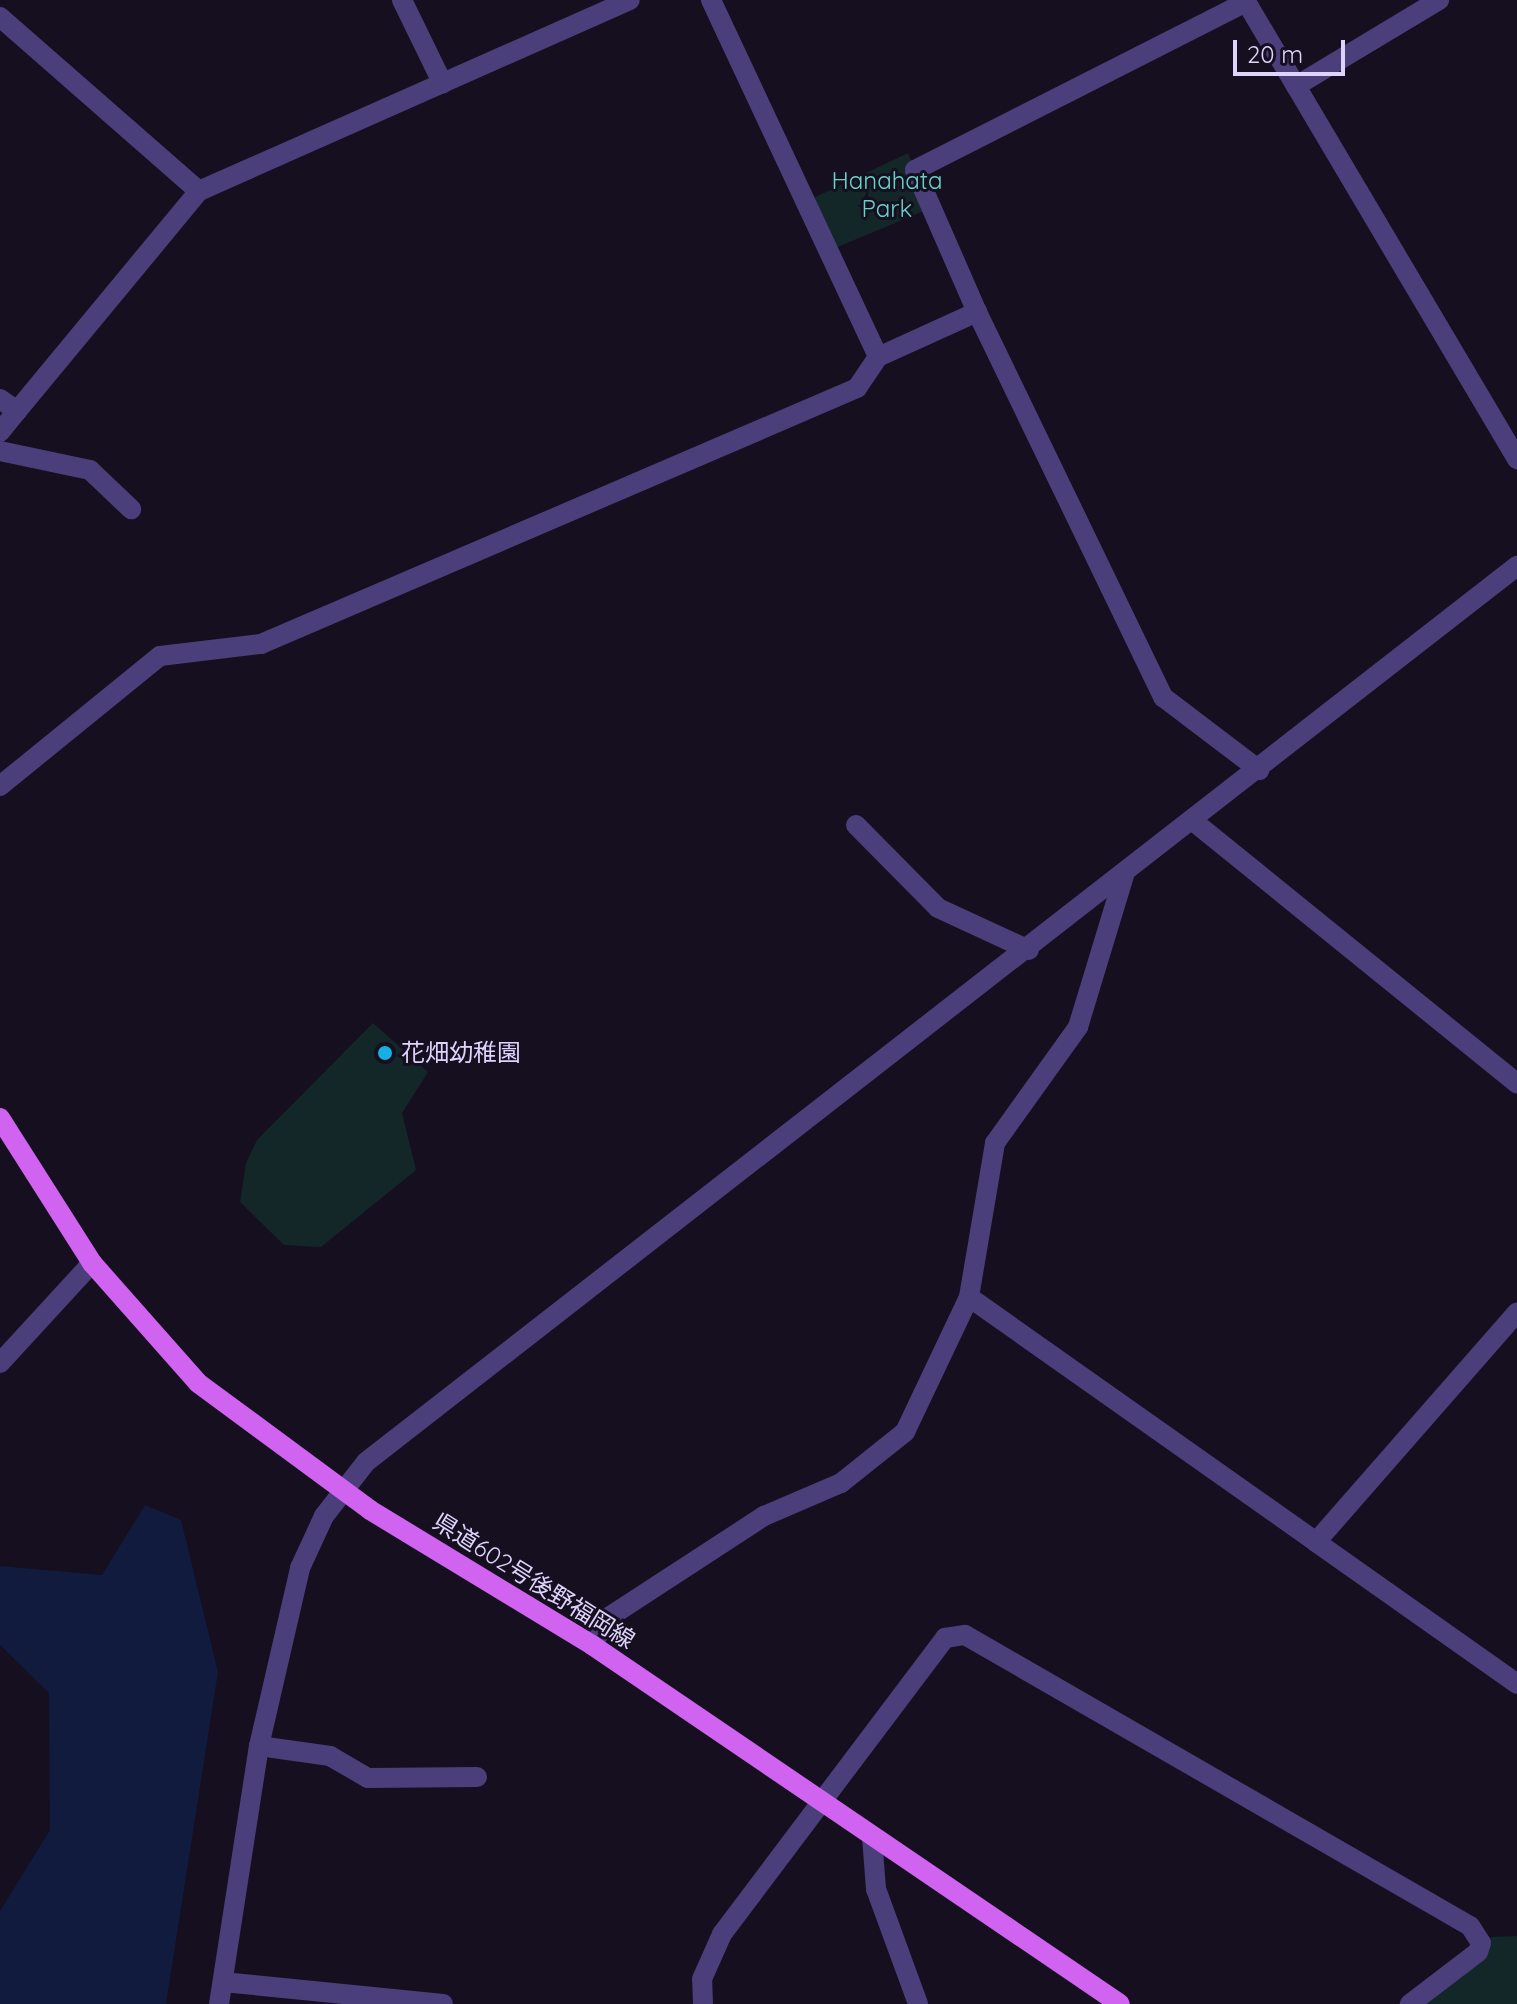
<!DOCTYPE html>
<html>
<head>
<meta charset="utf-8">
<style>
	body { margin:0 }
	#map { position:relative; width:1517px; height:2004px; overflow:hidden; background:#150f20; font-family:Quicksand,"Noto Sans JP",sans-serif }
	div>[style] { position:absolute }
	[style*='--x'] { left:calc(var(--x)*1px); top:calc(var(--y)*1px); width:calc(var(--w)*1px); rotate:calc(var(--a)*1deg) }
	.green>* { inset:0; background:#132729 }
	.water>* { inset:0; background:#101b3e }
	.minor>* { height:20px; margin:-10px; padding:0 10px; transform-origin:10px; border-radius:10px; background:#4a3f7a }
	.major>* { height:20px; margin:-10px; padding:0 10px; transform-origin:10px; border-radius:10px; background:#d064f0 }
	.dots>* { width:22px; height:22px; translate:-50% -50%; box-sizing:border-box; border:4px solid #150f20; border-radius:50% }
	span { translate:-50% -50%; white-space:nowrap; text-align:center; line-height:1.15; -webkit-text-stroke:6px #150f20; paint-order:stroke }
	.park-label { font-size:24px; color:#66d3c8 }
	.poi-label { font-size:24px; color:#ddd3fb }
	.left { translate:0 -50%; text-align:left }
	.street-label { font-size:24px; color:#ddd3fb }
	.scale { position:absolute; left:1233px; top:40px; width:112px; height:36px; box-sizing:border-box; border:4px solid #ddd3fb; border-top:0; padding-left:10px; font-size:24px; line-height:28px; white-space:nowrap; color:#ddd3fb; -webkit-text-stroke:6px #150f20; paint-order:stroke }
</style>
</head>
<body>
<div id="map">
	<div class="green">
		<i style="clip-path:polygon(908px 153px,931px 208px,828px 251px,805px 202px)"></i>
		<i style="clip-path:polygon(373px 1023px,428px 1072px,402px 1113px,416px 1170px,321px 1247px,284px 1245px,240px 1202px,246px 1163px,257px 1140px)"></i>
		<i style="clip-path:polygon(1517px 1936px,1517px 2004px,1410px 2004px,1492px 1937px)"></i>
	</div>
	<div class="water">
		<i style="clip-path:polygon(145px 1505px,181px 1520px,218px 1672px,166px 2004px,0 2004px,0 1911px,50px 1830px,49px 1693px,0 1645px,0 1566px,102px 1575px)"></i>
	</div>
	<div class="minor">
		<i style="--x:402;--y:0;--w:93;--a:64"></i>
		<i style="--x:711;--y:0;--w:394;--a:64.9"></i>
		<i style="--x:1245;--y:0;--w:534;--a:59.35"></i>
		<i style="--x:0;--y:17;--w:264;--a:41.2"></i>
		<i style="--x:199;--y:191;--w:286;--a:129.6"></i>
		<i style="--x:1296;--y:86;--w:167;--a:-31"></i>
		<i style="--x:199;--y:191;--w:471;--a:-23.9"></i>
		<i style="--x:977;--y:312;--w:428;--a:64.2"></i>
		<i style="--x:1163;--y:697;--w:121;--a:37.2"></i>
		<i style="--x:0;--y:399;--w:21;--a:35"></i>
		<i style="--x:17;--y:411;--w:27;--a:129"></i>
		<i style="--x:0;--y:451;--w:92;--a:11.9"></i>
		<i style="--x:90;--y:470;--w:57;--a:43.6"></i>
		<i style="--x:0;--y:786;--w:206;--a:-39.1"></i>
		<i style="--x:160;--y:656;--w:102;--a:-6.8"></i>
		<i style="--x:261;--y:644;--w:649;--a:-23.24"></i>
		<i style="--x:857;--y:388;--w:37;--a:-56"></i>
		<i style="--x:878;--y:357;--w:109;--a:-24.4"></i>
		<i style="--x:977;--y:312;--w:155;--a:-113.6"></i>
		<i style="--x:915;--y:170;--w:371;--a:-26.9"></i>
		<i style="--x:1193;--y:821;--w:417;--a:39"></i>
		<i style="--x:856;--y:825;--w:117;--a:45.3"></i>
		<i style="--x:938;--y:908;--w:100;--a:24.8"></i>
		<i style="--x:969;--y:1297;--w:425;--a:35.2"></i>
		<i style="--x:1316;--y:1542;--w:305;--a:-48.8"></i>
		<i style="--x:0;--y:1363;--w:136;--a:-47.4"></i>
		<i style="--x:1316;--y:1542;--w:246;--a:35.2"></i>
		<i style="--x:592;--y:1645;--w:33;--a:-59"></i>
		<i style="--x:609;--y:1617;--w:185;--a:-33.1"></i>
		<i style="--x:764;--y:1516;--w:84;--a:-23.2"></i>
		<i style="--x:841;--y:1483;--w:82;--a:-38.6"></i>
		<i style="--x:905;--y:1432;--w:149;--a:-64.6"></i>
		<i style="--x:969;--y:1297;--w:156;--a:-80.4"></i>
		<i style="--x:995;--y:1143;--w:143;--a:-54.4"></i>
		<i style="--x:1078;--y:1027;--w:158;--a:-73.1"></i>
		<i style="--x:259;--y:1746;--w:72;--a:8"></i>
		<i style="--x:330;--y:1756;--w:44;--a:30.1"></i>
		<i style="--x:368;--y:1778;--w:109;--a:-0.5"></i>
		<i style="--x:872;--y:1837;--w:52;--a:85.6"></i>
		<i style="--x:876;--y:1889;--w:122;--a:69.9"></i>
		<i style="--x:223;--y:1982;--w:221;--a:5.7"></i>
		<i style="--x:219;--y:2004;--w:261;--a:-81.2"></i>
		<i style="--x:259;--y:1746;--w:183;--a:-77"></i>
		<i style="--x:300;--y:1568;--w:57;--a:-65.2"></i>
		<i style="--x:324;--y:1516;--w:68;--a:-52.1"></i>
		<i style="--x:366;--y:1462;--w:1459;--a:-37.9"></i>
		<i style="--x:703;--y:2004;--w:25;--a:-92"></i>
		<i style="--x:702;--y:1979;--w:49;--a:-66"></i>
		<i style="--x:722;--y:1934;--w:371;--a:-53"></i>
		<i style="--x:945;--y:1638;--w:20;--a:-9"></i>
		<i style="--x:965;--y:1635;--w:583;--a:29.95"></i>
		<i style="--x:1470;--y:1926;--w:20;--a:57"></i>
		<i style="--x:1481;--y:1943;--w:9;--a:108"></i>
		<i style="--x:1478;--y:1952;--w:86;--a:142.6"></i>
	</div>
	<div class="major">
		<i style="--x:0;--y:1118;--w:172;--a:57.6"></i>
		<i style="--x:92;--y:1263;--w:160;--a:48.5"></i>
		<i style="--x:198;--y:1383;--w:214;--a:36.4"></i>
		<i style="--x:370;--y:1510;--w:260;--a:31.3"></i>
		<i style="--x:592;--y:1645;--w:638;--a:34.21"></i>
	</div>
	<div class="dots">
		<i style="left:385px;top:1053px;background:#16b0e3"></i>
	</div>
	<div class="park-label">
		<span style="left:887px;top:195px">Hanahata<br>Park</span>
	</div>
	<div class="poi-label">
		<span class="left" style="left:401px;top:1053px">花畑幼稚園</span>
	</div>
	<div class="street-label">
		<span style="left:534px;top:1581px;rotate:32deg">県道602号後野福岡線</span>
	</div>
	<div class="scale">20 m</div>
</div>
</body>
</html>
